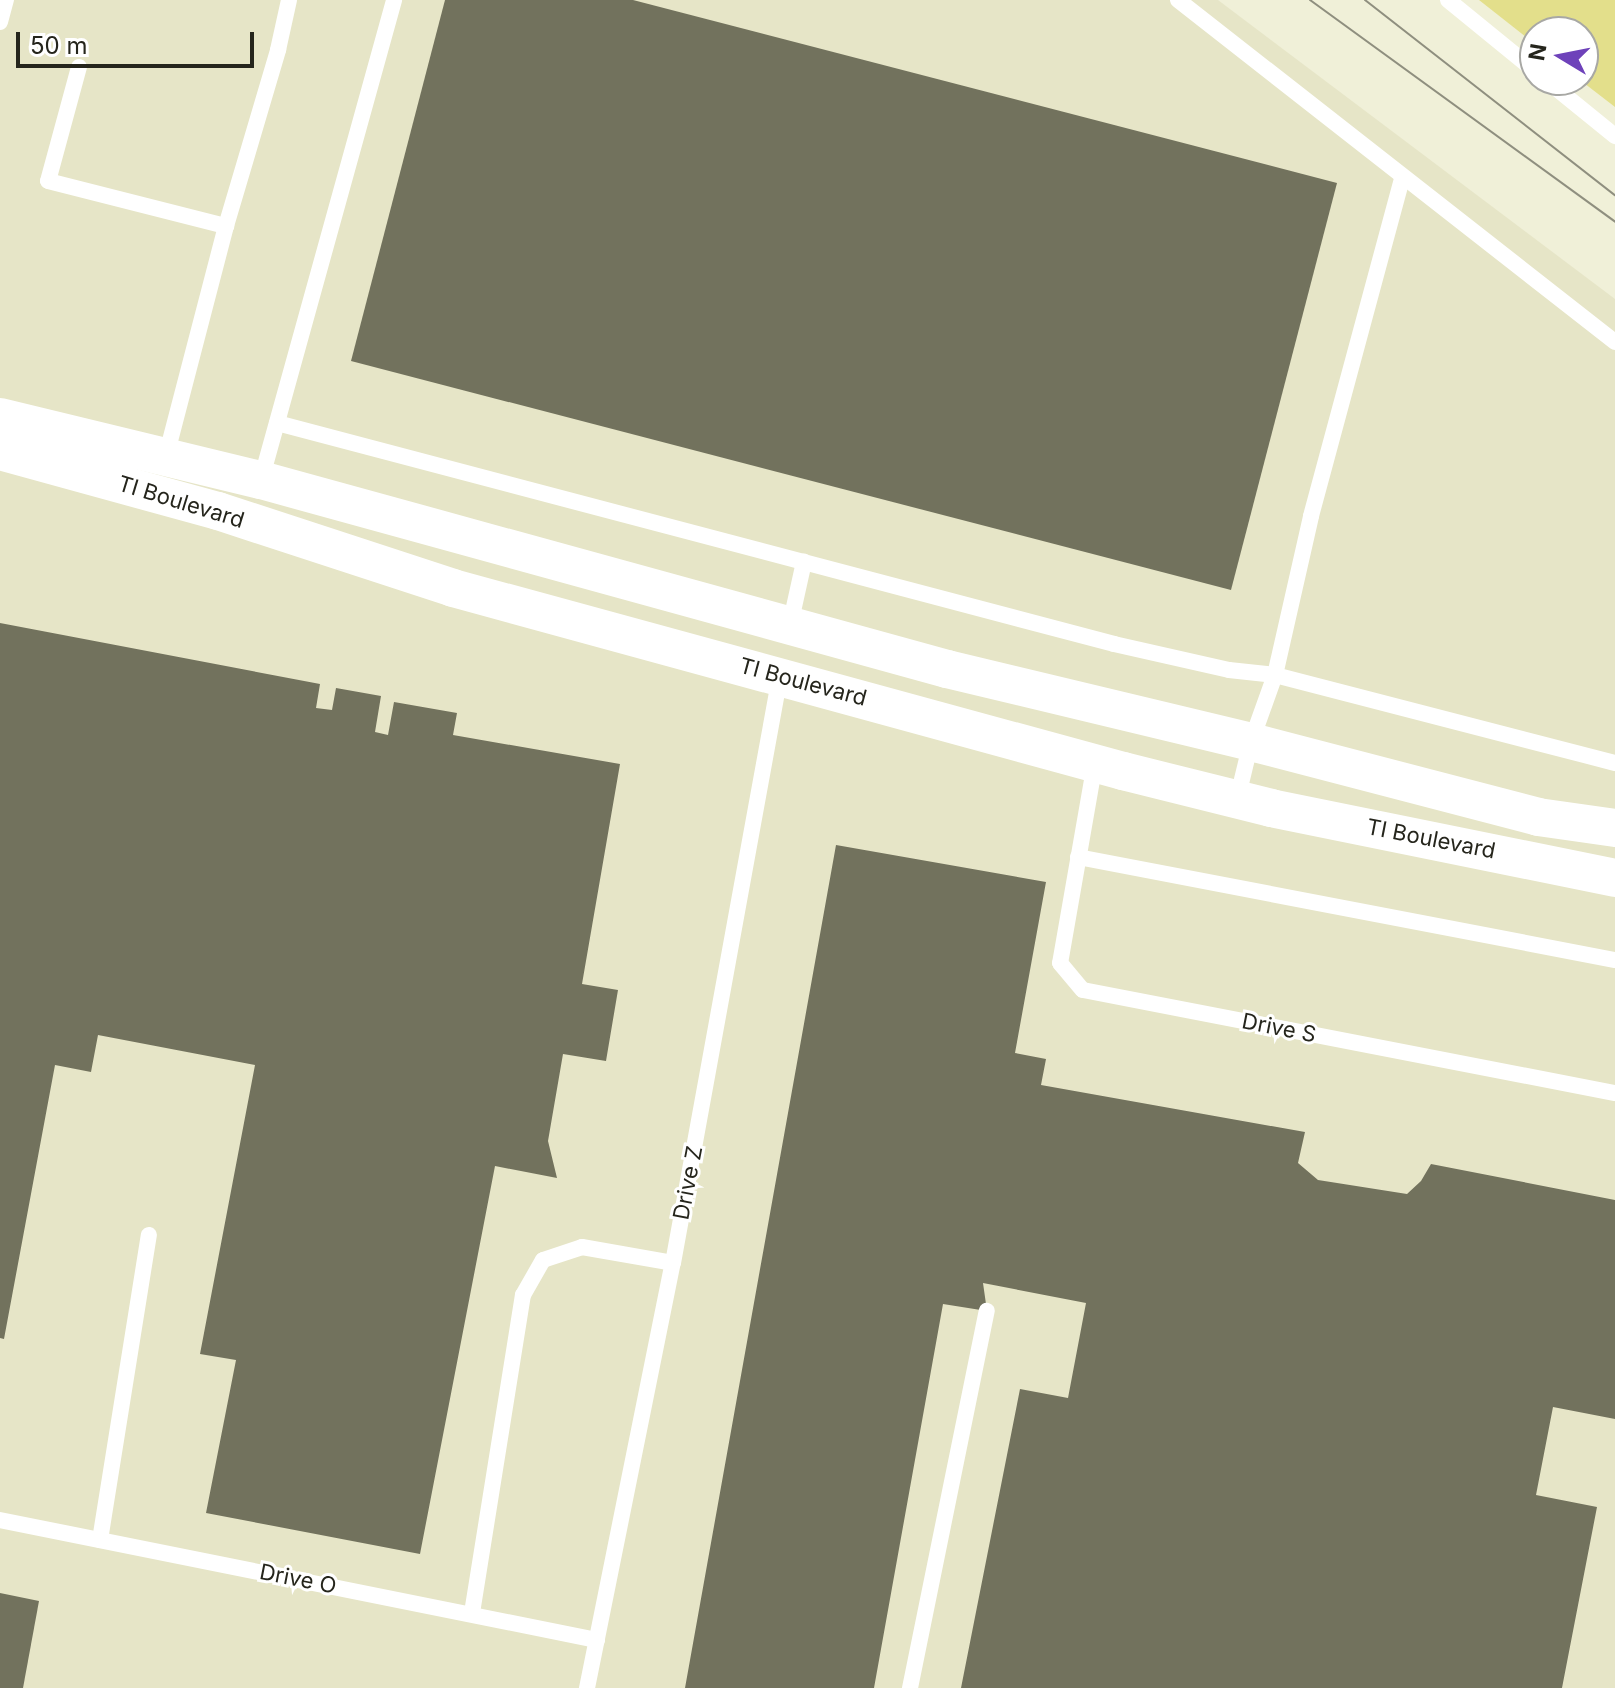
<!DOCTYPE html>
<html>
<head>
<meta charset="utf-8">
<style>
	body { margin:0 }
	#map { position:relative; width:1615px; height:1688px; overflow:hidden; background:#f0f0d8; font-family:Inter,sans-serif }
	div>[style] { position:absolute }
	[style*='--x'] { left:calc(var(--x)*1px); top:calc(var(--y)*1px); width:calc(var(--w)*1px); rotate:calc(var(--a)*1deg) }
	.built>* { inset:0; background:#e6e5c7 }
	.green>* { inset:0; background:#e3df8b }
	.building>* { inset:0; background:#72725d }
	.service>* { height:16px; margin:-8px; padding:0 8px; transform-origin:8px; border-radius:8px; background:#fff }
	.tertiary>* { height:38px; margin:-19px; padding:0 19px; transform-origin:19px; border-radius:19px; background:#fff }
	.tram>* { height:2px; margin:-1px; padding:0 1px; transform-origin:1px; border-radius:1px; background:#8f8f7f }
	span { translate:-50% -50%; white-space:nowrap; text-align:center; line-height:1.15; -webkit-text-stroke:6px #fff; paint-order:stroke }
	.street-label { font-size:22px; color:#25251c }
	.north { position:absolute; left:1519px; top:16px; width:80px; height:80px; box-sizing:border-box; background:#fff; border:2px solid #a8a8a4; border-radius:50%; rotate:280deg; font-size:22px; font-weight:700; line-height:32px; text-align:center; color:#25251c }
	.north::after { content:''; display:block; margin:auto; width:28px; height:36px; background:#6e42ba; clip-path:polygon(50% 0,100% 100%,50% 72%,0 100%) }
	.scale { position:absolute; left:16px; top:32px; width:238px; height:36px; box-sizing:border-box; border:4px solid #25251c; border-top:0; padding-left:10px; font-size:24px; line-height:28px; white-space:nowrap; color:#25251c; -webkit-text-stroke:6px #fff; paint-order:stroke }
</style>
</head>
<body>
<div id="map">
	<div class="built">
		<i style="clip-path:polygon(0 0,1218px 0,1615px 299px,1615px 1688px,0 1688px)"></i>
	</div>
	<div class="green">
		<i style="clip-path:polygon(1479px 0,1615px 0,1615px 107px,1580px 80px,1583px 32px,1535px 32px,1535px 44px)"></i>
	</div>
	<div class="building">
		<i style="clip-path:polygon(445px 0,633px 0,1337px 183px,1231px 590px,351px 361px)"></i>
		<i style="clip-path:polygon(0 623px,320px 684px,316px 708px,332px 710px,336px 688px,381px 696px,375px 732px,388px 735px,394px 702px,457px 713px,453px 735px,620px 764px,582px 984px,618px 990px,606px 1061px,563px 1054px,548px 1141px,557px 1178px,495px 1166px,420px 1554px,206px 1513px,236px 1360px,200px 1354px,255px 1065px,98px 1035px,91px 1072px,55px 1065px,4px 1339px,0 1338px)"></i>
		<i style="clip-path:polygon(836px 845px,1046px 882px,1015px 1053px,1046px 1059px,1041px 1085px,1305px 1132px,1298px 1163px,1318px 1180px,1407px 1194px,1421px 1181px,1431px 1164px,1615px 1200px,1615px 1419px,1553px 1407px,1536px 1495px,1597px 1507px,1562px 1688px,961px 1688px,1020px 1389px,1068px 1398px,1086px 1303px,983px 1283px,987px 1311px,943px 1304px,874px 1688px,685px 1688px)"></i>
		<i style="clip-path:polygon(0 1593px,39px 1601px,23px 1688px,0 1688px)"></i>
	</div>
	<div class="service">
		<i style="--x:1178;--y:0;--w:555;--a:38.05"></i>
		<i style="--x:1448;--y:0;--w:112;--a:39.2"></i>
		<i style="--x:0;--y:22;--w:23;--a:-75"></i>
		<i style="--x:79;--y:67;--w:118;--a:105.2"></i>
		<i style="--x:48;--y:181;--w:184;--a:14.2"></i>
		<i style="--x:226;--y:226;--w:239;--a:104.6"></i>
		<i style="--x:1546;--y:80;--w:89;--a:39.1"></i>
		<i style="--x:226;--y:226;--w:184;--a:-73.5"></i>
		<i style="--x:278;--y:50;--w:51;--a:-77.6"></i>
		<i style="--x:277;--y:423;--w:866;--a:14.79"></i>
		<i style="--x:1114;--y:644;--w:118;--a:12.7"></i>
		<i style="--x:1229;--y:670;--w:46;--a:6.2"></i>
		<i style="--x:1275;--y:675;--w:351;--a:14.5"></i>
		<i style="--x:261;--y:480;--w:498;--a:-74.5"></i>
		<i style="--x:790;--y:625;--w:65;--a:-77.5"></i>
		<i style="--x:1095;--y:763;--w:203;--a:99.9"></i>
		<i style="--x:1060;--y:963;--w:35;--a:50"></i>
		<i style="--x:1083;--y:990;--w:542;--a:10.96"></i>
		<i style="--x:1237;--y:800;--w:60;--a:-76.4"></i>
		<i style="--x:1251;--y:742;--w:71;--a:-70.3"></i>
		<i style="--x:1275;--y:675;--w:163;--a:-77.2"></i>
		<i style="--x:1311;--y:516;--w:349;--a:-74.9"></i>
		<i style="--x:1078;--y:857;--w:547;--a:10.86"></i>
		<i style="--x:0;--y:1520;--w:609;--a:11.37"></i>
		<i style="--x:100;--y:1540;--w:309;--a:-80.9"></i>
		<i style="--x:472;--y:1613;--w:322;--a:-80.9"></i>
		<i style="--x:523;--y:1295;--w:40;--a:-60.3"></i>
		<i style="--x:543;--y:1260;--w:41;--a:-18.4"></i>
		<i style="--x:582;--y:1247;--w:92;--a:10"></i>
		<i style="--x:587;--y:1688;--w:434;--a:-78.6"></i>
		<i style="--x:673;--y:1263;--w:597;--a:-79.67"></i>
		<i style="--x:910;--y:1688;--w:385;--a:-78.5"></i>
	</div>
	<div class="tertiary">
		<i style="--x:0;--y:417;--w:268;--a:13.6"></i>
		<i style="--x:261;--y:480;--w:712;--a:15.4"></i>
		<i style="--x:947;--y:669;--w:313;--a:13.5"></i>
		<i style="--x:1251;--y:742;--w:297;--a:14.6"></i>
		<i style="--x:1538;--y:817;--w:78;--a:8.1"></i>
		<i style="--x:0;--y:451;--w:226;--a:15.4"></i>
		<i style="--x:218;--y:511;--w:247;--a:18.1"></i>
		<i style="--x:453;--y:588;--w:695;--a:15.28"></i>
		<i style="--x:1123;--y:771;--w:153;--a:14"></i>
		<i style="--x:1271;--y:808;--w:351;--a:11.5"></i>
	</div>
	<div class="tram">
		<i style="--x:1310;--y:0;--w:377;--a:36"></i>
		<i style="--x:1365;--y:0;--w:317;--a:38"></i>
	</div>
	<div class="street-label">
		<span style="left:181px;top:502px;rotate:17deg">TI Boulevard</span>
		<span style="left:803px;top:682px;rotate:15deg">TI Boulevard</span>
		<span style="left:1431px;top:839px;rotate:11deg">TI Boulevard</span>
		<span style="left:1279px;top:1028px;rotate:11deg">Drive S</span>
		<span style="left:688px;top:1183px;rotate:-79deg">Drive Z</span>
		<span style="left:298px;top:1579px;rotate:11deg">Drive O</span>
	</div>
	<div class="north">N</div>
	<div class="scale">50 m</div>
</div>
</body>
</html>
